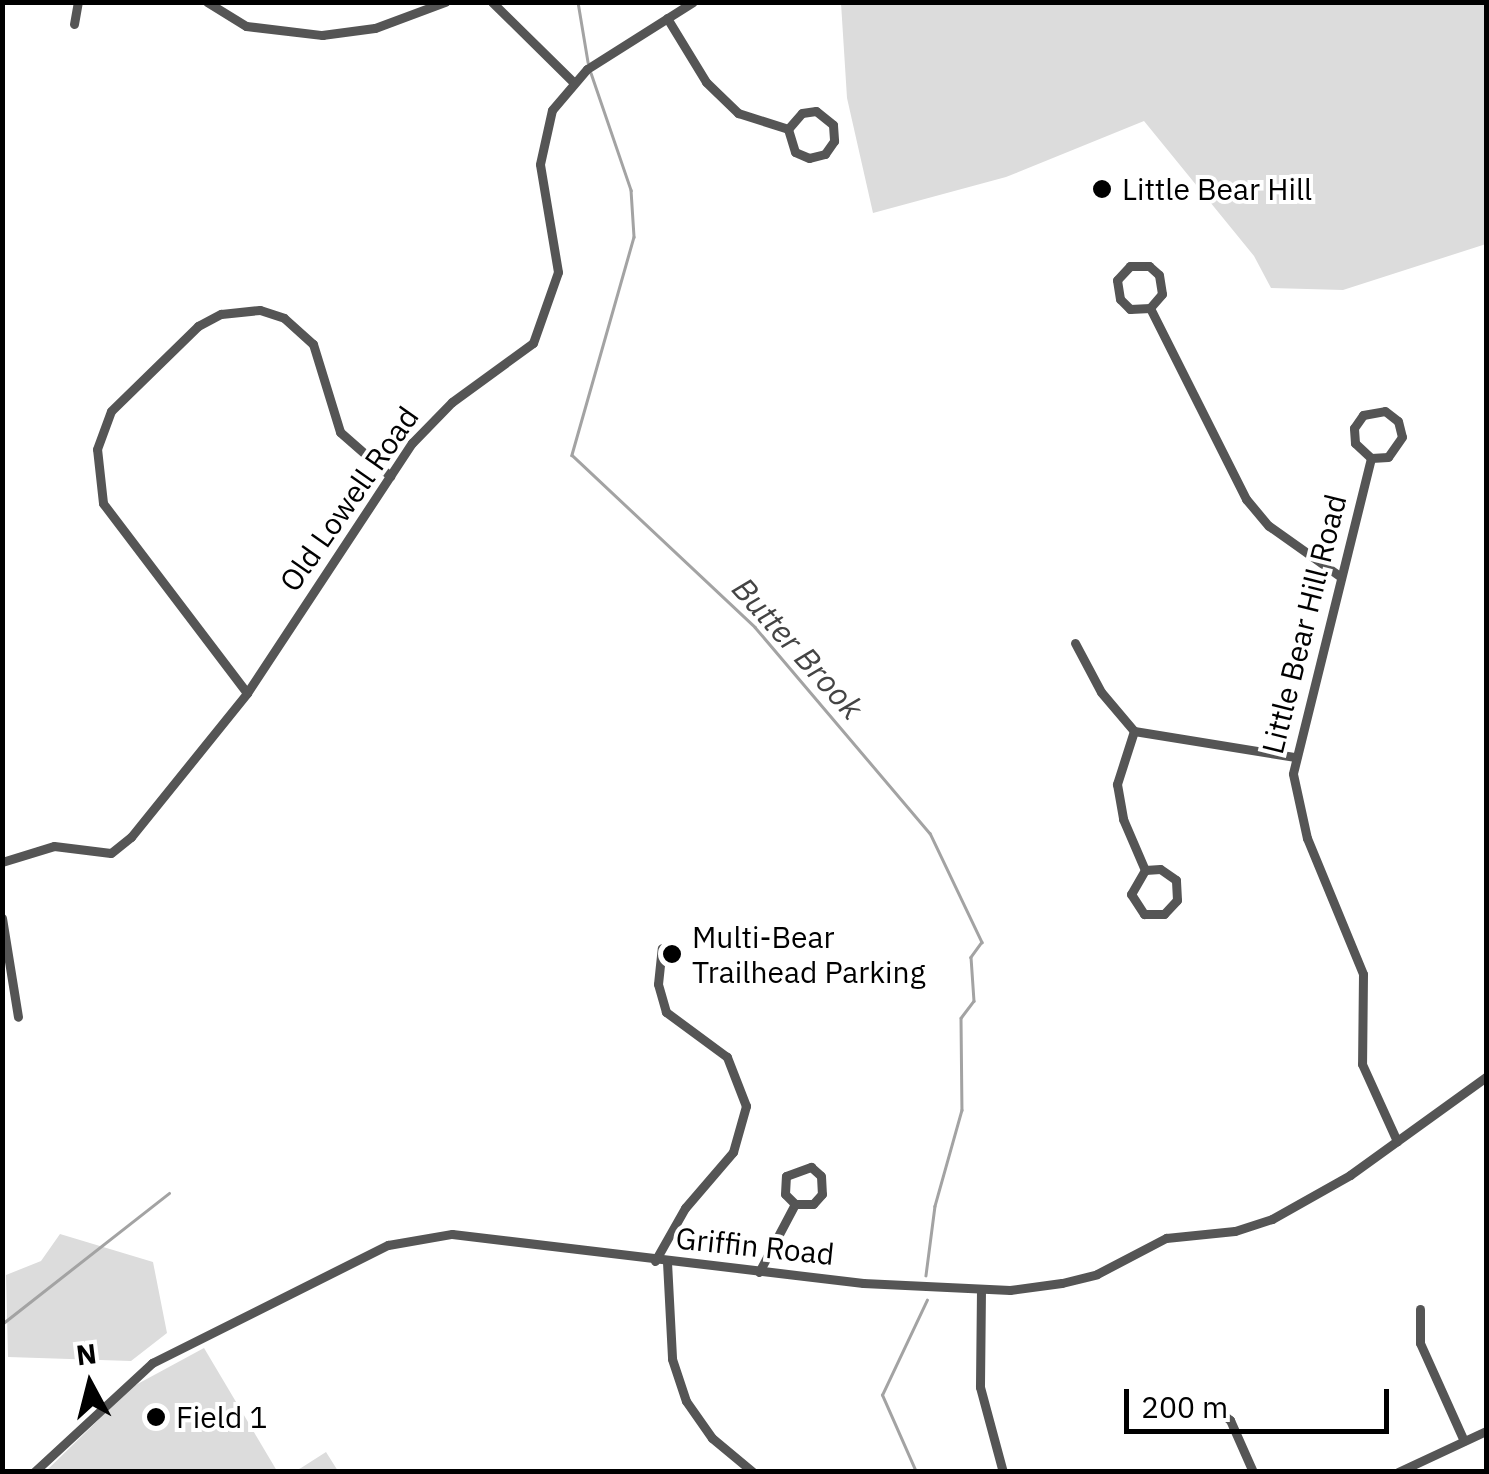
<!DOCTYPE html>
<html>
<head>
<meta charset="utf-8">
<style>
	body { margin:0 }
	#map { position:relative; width:1489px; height:1474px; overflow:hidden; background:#fff; font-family:"IBM Plex Sans",sans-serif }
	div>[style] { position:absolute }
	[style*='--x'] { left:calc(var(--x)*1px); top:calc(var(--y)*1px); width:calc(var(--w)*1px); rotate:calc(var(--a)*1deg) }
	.green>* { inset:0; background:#dcdcdc }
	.stream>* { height:2.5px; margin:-1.25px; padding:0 1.25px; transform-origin:1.25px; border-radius:1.25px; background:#a3a3a3 }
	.street>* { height:9px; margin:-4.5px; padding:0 4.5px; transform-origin:4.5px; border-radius:4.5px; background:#555 }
	.dots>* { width:28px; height:28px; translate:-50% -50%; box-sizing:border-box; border:5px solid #fff; border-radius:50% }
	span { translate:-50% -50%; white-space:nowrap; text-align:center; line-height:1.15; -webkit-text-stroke:8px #fff; paint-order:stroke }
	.poi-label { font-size:30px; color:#000 }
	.left { translate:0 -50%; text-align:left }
	.street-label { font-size:30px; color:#000 }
	.water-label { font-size:32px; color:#444; font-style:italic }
	.frame { position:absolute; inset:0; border:5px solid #000; pointer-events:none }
	.north { position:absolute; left:40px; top:1334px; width:100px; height:100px; -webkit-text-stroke:8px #fff; paint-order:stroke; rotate:353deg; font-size:28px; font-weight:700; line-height:40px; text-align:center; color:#000 }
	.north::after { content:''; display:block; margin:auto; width:35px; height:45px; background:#000; clip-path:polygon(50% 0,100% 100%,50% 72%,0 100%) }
	.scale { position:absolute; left:1124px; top:1389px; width:265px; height:45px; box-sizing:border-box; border:5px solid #000; border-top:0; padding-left:12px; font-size:30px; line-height:35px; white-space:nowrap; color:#000; -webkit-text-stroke:8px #fff; paint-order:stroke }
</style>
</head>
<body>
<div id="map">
	<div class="green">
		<i style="clip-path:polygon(841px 3px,1486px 3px,1486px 244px,1343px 290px,1271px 288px,1254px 256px,1144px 121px,1006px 177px,873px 213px,847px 98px)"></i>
		<i style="clip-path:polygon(60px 1234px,153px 1262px,167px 1333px,131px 1361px,8px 1357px,6px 1275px,41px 1261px)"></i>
		<i style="clip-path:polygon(204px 1348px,277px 1471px,45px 1472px,132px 1387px)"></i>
		<i style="clip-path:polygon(326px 1452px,338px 1471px,295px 1471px,301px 1468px)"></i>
	</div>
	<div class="stream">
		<i style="--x:578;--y:2;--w:61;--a:80.5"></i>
		<i style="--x:591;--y:73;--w:124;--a:71.1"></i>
		<i style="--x:631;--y:190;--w:47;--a:86.3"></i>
		<i style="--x:634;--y:237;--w:227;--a:105.9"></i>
		<i style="--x:572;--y:455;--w:251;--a:43.2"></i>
		<i style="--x:755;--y:627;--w:270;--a:49.7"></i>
		<i style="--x:930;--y:833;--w:121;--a:64.5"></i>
		<i style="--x:982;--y:942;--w:19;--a:126"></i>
		<i style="--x:971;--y:957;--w:44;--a:86.1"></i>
		<i style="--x:974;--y:1001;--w:21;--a:127"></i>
		<i style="--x:961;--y:1018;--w:92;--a:89.4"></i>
		<i style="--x:962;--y:1110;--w:100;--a:105.7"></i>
		<i style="--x:935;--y:1206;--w:70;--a:97.4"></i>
		<i style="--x:2;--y:1324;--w:212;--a:-38.1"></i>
		<i style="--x:916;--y:1472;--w:84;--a:-113.8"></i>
		<i style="--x:882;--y:1395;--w:105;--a:-64.7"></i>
	</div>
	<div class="street">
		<i style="--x:207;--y:2;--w:46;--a:31.6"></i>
		<i style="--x:246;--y:26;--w:77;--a:6.8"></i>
		<i style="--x:322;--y:35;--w:53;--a:-7.5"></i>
		<i style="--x:375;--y:28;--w:75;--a:-20.4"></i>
		<i style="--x:492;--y:2;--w:114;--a:44.6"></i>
		<i style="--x:667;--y:18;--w:75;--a:58.6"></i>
		<i style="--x:706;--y:82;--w:45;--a:44.1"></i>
		<i style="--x:738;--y:113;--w:52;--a:17.7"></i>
		<i style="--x:788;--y:129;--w:21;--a:-49"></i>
		<i style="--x:802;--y:113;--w:14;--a:-8"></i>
		<i style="--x:816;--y:111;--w:22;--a:39"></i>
		<i style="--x:833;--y:125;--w:16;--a:86"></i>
		<i style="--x:834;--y:141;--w:16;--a:125"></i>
		<i style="--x:825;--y:154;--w:16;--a:166"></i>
		<i style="--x:809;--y:158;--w:15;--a:-157"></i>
		<i style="--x:795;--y:152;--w:24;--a:-107"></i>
		<i style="--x:74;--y:24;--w:22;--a:-80"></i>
		<i style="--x:1150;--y:308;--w:20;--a:177"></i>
		<i style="--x:1130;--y:309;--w:14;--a:-135"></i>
		<i style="--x:1120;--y:299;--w:19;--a:-99"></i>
		<i style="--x:1117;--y:280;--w:19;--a:-47"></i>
		<i style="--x:1130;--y:266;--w:19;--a:0"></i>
		<i style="--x:1149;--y:266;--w:13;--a:42"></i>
		<i style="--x:1159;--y:275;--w:19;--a:81"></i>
		<i style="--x:1162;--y:294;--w:18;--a:131"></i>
		<i style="--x:1150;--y:308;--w:214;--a:63.3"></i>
		<i style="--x:1246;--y:499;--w:35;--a:50"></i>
		<i style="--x:1269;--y:526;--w:88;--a:35.3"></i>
		<i style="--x:1371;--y:458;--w:22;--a:-137"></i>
		<i style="--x:1355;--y:443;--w:15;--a:-94"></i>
		<i style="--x:1354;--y:428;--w:16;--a:-55"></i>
		<i style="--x:1363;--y:415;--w:22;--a:-10"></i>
		<i style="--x:1385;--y:411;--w:16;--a:38"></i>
		<i style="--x:1398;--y:421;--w:16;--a:76"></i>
		<i style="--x:1402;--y:437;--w:24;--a:125"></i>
		<i style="--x:1388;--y:457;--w:17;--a:177"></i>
		<i style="--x:1371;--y:458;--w:325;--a:103.9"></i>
		<i style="--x:1293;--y:774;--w:66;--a:77.7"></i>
		<i style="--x:1307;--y:838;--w:147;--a:67.6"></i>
		<i style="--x:1363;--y:974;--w:90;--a:90.6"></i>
		<i style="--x:1362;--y:1064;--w:85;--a:65.6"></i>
		<i style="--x:1075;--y:643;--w:55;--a:62"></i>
		<i style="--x:1101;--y:692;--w:51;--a:49.8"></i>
		<i style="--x:1134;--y:731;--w:162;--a:9.2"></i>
		<i style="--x:247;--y:693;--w:238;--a:-127.2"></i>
		<i style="--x:103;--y:503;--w:54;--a:-96.3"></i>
		<i style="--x:97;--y:449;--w:40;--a:-69.8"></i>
		<i style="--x:111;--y:411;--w:122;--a:-44.3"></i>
		<i style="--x:198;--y:326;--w:26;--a:-28"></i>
		<i style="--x:221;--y:314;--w:39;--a:-6"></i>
		<i style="--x:260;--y:310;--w:25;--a:18"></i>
		<i style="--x:284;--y:318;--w:39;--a:42"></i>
		<i style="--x:313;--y:344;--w:92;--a:72.9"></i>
		<i style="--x:340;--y:432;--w:67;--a:41.3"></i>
		<i style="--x:1134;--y:731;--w:56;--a:107.8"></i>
		<i style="--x:1117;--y:784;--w:36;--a:80"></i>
		<i style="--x:1123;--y:819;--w:56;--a:66.7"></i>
		<i style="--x:1145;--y:870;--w:28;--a:120"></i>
		<i style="--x:1131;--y:894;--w:24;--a:57"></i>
		<i style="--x:1144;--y:914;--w:20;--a:0"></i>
		<i style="--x:1164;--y:914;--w:19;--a:-47"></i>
		<i style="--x:1177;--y:900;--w:20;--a:-93"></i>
		<i style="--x:1176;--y:880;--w:19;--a:-145"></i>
		<i style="--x:1160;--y:869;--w:15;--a:176"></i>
		<i style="--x:2;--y:862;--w:54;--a:-17.1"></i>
		<i style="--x:54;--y:846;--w:57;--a:7"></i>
		<i style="--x:111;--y:853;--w:26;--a:-39"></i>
		<i style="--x:131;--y:837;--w:185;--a:-51.1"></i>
		<i style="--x:247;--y:693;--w:300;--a:-56.6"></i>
		<i style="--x:412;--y:443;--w:57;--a:-45.7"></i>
		<i style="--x:452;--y:402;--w:100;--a:-36.1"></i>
		<i style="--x:533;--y:343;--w:75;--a:-70.6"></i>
		<i style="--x:558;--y:272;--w:109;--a:-99.5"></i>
		<i style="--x:540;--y:164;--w:55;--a:-77.5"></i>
		<i style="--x:552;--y:110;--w:54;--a:-49.5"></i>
		<i style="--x:587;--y:69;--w:125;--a:-32.3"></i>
		<i style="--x:2;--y:918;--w:100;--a:80.8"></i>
		<i style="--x:655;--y:1261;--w:61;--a:-60.5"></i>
		<i style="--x:685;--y:1208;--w:74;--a:-49.4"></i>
		<i style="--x:733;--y:1152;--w:48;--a:-74.2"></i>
		<i style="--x:746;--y:1106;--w:53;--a:-111.2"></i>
		<i style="--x:727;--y:1057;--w:76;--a:-143.6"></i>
		<i style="--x:666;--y:1012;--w:29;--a:-106"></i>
		<i style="--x:658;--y:984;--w:36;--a:-84"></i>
		<i style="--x:667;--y:1262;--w:97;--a:87"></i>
		<i style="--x:672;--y:1359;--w:44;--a:71.6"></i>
		<i style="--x:686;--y:1401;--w:45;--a:54.9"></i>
		<i style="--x:712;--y:1438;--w:53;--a:39.7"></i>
		<i style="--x:759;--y:1272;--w:77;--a:-62.1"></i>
		<i style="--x:795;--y:1204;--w:14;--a:-135"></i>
		<i style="--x:785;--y:1194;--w:18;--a:-87"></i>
		<i style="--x:786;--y:1176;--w:27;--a:-20"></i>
		<i style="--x:811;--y:1167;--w:13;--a:42"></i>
		<i style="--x:821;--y:1176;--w:18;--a:87"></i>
		<i style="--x:822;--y:1194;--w:13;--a:132"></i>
		<i style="--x:813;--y:1204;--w:18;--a:180"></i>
		<i style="--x:981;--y:1289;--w:98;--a:90.6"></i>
		<i style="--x:980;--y:1387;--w:88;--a:74.9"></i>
		<i style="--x:1420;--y:1309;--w:34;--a:90"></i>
		<i style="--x:1420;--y:1343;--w:107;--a:65.8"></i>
		<i style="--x:1210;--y:1404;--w:26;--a:39"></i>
		<i style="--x:1230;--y:1420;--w:57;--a:66.1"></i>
		<i style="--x:34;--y:1472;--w:161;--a:-42.7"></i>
		<i style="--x:152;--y:1363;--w:264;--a:-26.6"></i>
		<i style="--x:388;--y:1245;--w:65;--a:-9.8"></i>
		<i style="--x:452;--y:1234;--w:414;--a:6.8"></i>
		<i style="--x:863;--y:1283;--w:147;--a:2.7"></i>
		<i style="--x:1010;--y:1290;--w:52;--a:-7.7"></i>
		<i style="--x:1062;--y:1283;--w:36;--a:-14"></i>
		<i style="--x:1097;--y:1274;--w:78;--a:-27.6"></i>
		<i style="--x:1166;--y:1238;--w:69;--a:-5.8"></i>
		<i style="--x:1235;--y:1231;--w:39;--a:-18"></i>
		<i style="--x:1272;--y:1219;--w:90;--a:-29.4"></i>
		<i style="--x:1350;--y:1175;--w:168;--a:-35.8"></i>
		<i style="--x:1398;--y:1472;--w:97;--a:-25"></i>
	</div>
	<div class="dots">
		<i style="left:1102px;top:189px;background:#000"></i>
		<i style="left:672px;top:954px;background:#000"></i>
		<i style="left:156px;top:1417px;background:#000"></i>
	</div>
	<div class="poi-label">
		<span class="left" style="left:1122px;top:189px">Little Bear Hill</span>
		<span class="left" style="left:692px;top:954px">Multi-Bear<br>Trailhead Parking</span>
		<span class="left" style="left:176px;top:1417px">Field 1</span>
	</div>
	<div class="street-label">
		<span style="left:349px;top:499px;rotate:-55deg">Old Lowell Road</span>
		<span style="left:1304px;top:624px;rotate:-76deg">Little Bear Hill Road</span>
		<span style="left:755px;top:1246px;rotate:6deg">Griffin Road</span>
	</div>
	<div class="water-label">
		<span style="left:798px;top:648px;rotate:48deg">Butter Brook</span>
	</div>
	<div class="frame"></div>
	<div class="north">N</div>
	<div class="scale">200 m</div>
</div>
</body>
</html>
